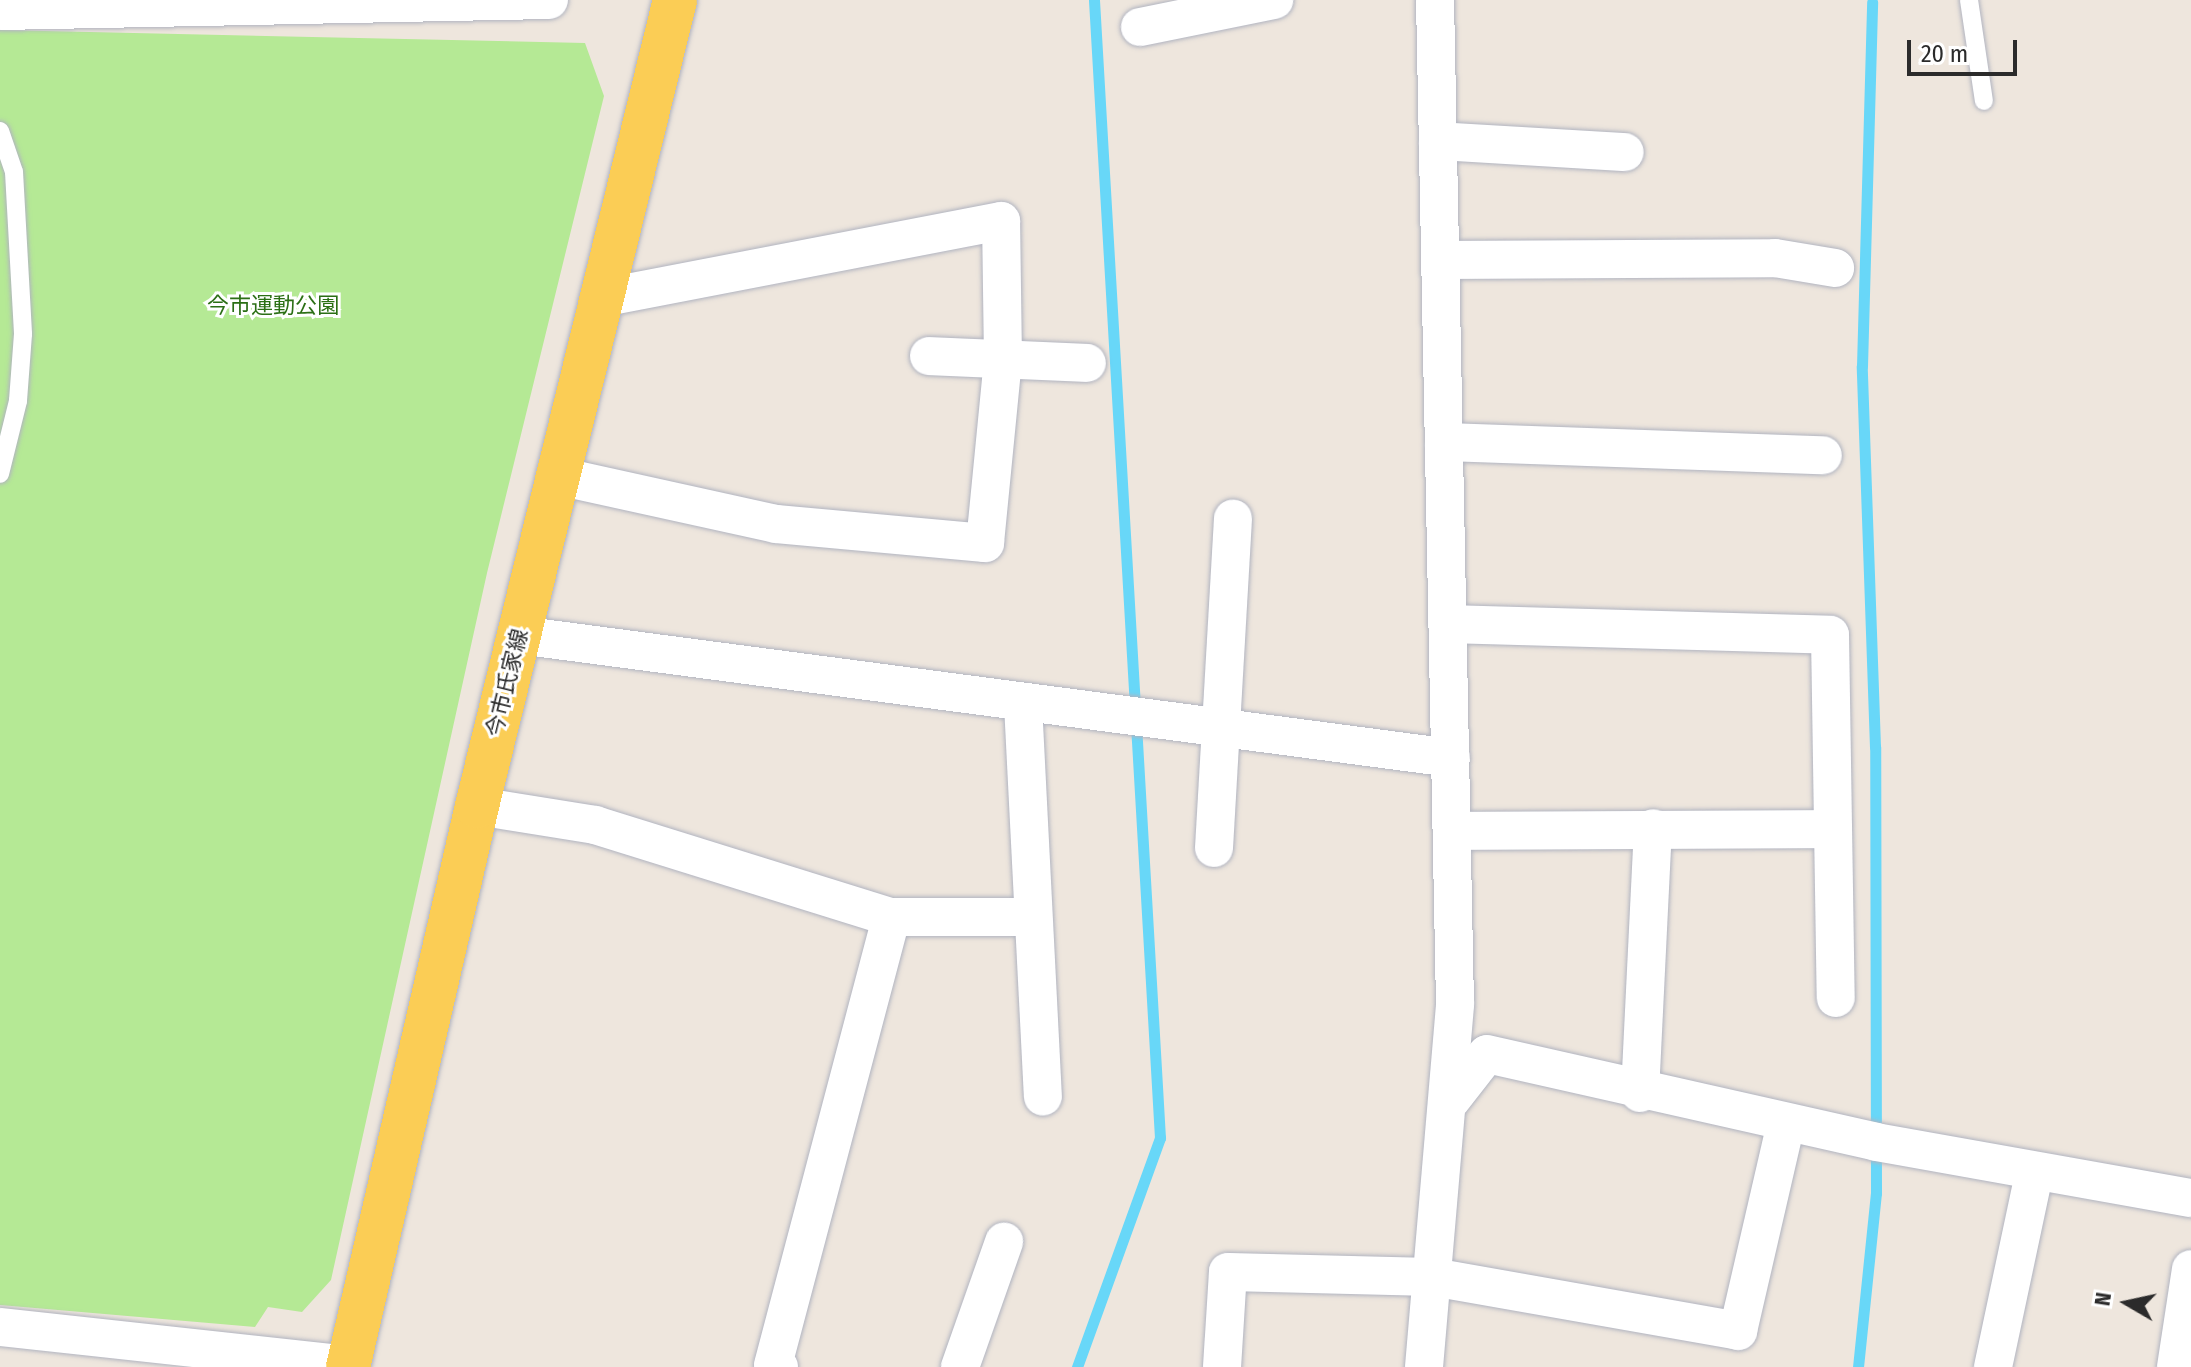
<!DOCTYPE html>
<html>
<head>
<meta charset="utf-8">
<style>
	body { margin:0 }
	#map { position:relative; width:2191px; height:1367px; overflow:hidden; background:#eee6dd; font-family:"Fira Sans Condensed","Noto Sans JP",sans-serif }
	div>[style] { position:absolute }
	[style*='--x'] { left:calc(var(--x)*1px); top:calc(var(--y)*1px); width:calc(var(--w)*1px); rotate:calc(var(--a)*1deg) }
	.green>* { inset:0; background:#b5e995 }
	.stream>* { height:11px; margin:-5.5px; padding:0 5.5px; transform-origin:5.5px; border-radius:5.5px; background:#68d7f8 }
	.roads { filter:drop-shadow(0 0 2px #b1b4c0) drop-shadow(0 0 2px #b1b4c0) }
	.lane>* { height:18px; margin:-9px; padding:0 9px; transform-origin:9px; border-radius:9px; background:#fff }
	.street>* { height:38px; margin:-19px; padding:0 19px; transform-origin:19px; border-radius:19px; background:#fff }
	.primary>* { height:44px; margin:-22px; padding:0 22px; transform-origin:22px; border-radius:22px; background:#fbcd55 }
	span { translate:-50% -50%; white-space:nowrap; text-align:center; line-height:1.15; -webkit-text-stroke:6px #fff; paint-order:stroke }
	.park-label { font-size:22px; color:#2b6f15 }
	.street-label { font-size:22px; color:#2b2b2b }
	.north { position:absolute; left:2087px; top:1263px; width:80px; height:80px; -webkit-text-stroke:6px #fff; paint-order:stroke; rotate:279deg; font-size:22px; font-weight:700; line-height:32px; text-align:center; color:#2b2b2b }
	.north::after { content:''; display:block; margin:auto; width:28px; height:36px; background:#2b2b2b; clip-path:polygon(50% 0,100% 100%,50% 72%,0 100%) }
	.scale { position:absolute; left:1907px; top:40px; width:110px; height:36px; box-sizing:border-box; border:4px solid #2b2b2b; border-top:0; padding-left:10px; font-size:24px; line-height:28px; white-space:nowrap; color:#2b2b2b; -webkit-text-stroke:6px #fff; paint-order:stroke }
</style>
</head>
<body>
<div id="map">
	<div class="green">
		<i style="clip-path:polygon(0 30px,585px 43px,604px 96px,487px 573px,331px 1280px,302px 1312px,268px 1307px,255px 1327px,0 1305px)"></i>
	</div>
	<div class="stream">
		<i style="--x:1077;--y:1367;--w:244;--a:-70.1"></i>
		<i style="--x:1160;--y:1138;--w:1140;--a:-93.32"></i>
		<i style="--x:1858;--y:1367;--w:175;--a:-84.1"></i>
		<i style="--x:1876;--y:1193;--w:446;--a:-90.1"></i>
		<i style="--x:1875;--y:747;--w:381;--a:-92"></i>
		<i style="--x:1862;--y:366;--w:364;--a:-88.4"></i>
	</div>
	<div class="roads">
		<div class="lane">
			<i style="--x:1969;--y:0;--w:102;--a:81.6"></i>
			<i style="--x:0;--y:131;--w:43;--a:71.1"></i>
			<i style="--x:14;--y:172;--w:162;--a:86.8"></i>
			<i style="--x:23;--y:334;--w:67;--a:94.3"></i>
			<i style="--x:18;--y:401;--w:75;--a:103.9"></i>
		</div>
		<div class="street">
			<i style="--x:0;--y:11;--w:549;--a:-1.15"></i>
			<i style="--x:1140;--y:27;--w:137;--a:-11.4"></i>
			<i style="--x:1438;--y:141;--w:187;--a:3.4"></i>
			<i style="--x:1440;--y:260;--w:335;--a:-0.3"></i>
			<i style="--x:1775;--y:258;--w:61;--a:9.5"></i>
			<i style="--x:929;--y:356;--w:158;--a:2.5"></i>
			<i style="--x:1444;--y:442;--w:379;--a:2"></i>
			<i style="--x:558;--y:476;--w:223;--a:12.4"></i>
			<i style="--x:776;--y:524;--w:210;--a:5.2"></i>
			<i style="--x:985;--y:543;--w:184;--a:-84.4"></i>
			<i style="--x:1003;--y:360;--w:139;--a:-90.8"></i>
			<i style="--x:1001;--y:221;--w:406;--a:169.1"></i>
			<i style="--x:1448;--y:624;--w:382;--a:1.6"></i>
			<i style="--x:1830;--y:635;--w:363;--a:89.1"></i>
			<i style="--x:519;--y:635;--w:940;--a:7.52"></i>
			<i style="--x:1023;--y:704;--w:393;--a:87.1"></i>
			<i style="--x:477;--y:806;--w:120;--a:9.1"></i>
			<i style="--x:595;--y:825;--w:310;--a:17.3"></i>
			<i style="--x:891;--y:917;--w:140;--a:0"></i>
			<i style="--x:1452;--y:831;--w:379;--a:-0.3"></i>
			<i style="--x:1214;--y:848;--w:330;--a:-86.7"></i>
			<i style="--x:1640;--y:1093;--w:265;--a:-87.2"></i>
			<i style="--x:1451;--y:1100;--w:58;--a:-52"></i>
			<i style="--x:1487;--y:1054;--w:399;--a:12.7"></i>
			<i style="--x:1876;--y:1142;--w:320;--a:10.1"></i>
			<i style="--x:0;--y:1327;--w:350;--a:6.2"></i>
			<i style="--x:779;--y:1367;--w:6;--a:-162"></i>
			<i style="--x:773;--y:1365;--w:463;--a:-75.2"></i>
			<i style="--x:960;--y:1367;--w:133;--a:-70.6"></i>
			<i style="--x:1222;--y:1367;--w:95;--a:-86.4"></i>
			<i style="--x:1228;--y:1272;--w:205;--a:1.4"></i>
			<i style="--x:1433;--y:1277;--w:310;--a:10"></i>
			<i style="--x:1738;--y:1331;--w:213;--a:-77"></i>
			<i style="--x:1424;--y:1367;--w:364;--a:-85.1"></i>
			<i style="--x:1455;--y:1004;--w:1004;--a:-91.14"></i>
			<i style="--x:1993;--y:1367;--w:197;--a:-78"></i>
			<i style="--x:2176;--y:1367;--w:99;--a:-81.3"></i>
		</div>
		<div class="primary">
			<i style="--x:348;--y:1367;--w:576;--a:-77.05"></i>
			<i style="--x:477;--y:806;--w:830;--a:-76.2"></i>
		</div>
	</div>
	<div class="park-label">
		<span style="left:273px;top:306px">今市運動公園</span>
	</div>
	<div class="street-label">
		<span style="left:507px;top:683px;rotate:-76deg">今市氏家線</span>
	</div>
	<div class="north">N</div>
	<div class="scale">20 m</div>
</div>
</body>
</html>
